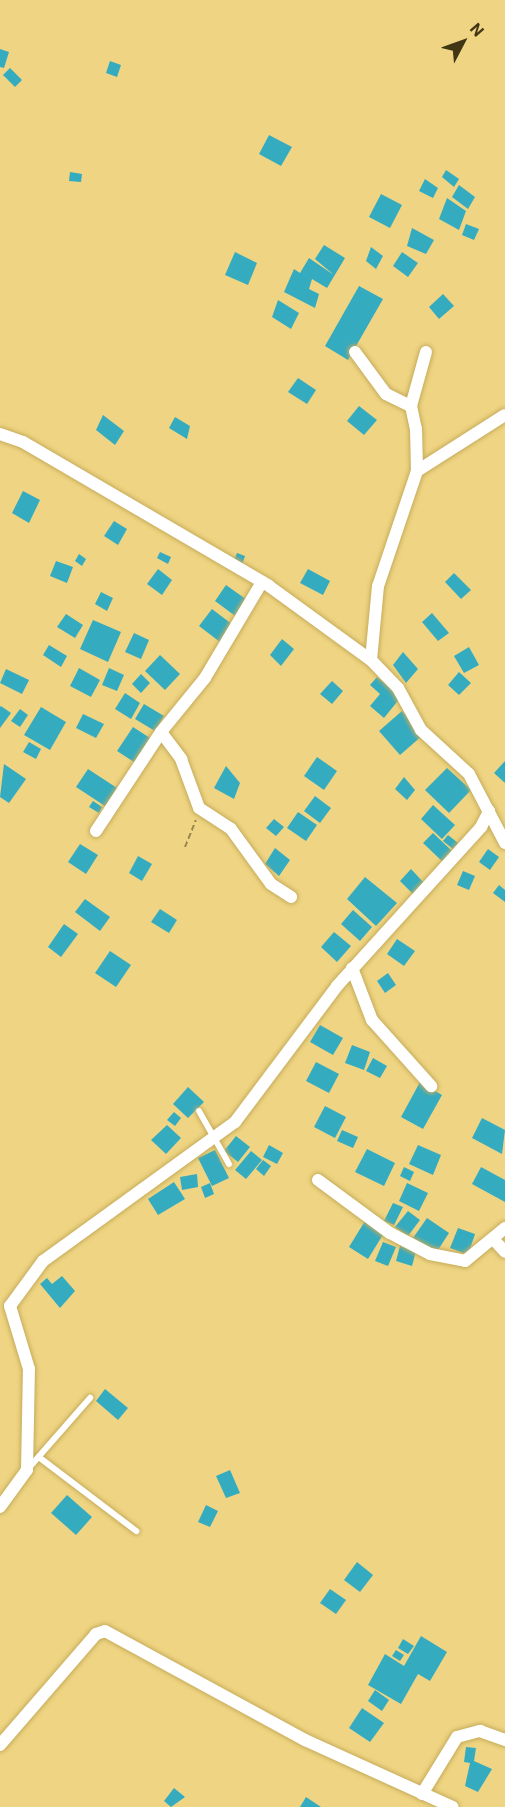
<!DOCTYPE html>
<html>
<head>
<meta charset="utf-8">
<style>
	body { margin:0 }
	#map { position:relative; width:505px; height:1807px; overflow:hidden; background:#efd583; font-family:Roboto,sans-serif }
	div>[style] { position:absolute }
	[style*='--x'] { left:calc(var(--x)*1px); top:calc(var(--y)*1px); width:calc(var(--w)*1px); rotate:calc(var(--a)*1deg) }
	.building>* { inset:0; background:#35abc0 }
	.path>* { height:2px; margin-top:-1px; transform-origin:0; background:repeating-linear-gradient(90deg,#97854b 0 6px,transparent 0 9px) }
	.roads { filter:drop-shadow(0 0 2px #c6ac5b) drop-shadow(0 0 2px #c6ac5b) }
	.service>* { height:6px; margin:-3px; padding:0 3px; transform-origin:3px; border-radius:3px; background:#fff }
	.minor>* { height:12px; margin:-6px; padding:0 6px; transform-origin:6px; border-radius:6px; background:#fff }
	span { translate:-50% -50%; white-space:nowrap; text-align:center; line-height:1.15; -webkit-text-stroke:5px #efd583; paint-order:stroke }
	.north { position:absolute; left:433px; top:12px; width:60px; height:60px; -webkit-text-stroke:4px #efd583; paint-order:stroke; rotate:49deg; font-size:16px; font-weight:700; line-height:24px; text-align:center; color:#413714 }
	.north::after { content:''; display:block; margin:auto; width:21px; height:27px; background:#413714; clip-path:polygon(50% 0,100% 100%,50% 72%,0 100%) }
</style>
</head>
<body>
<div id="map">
	<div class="building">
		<i style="clip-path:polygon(0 49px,9px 52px,4px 68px,0 67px)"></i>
		<i style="clip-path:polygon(110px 61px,121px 65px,117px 77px,106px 73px)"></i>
		<i style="clip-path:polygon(10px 68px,22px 80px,15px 87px,3px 75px)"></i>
		<i style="clip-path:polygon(269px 135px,292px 147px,281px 166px,259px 154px)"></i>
		<i style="clip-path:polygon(446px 170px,459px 179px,454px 187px,442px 177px)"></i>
		<i style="clip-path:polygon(70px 172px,82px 174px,81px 182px,69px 181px)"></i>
		<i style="clip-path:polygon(425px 179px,438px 188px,433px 198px,419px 191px)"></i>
		<i style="clip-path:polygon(459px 185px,475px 197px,468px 209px,452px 197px)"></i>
		<i style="clip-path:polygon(381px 194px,402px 205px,390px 228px,369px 217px)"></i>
		<i style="clip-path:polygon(447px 198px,466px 211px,459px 230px,439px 219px)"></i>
		<i style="clip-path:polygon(466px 224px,479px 229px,474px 240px,462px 235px)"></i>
		<i style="clip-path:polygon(412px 228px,434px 240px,426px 254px,407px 246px)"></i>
		<i style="clip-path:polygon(324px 245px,345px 258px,327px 288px,312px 279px,309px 289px,319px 294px,315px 308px,284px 292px,294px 269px,300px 273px,309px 258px,334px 275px,315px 259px)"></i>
		<i style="clip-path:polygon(371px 247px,383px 256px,376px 269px,366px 261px)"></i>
		<i style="clip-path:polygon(235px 252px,257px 263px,248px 285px,225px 275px)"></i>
		<i style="clip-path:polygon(402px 252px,418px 263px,408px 277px,393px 266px)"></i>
		<i style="clip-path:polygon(359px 286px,383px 299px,348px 360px,325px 346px)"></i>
		<i style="clip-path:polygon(443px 294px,454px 306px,439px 319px,429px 307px)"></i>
		<i style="clip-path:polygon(278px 300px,299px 313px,291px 329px,272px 317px)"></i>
		<i style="clip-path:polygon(298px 378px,316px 390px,307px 404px,288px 392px)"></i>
		<i style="clip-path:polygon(359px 406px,377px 420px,364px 435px,347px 421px)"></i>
		<i style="clip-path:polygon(103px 415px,124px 431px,115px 445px,96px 430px)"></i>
		<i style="clip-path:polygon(175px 417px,190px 426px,187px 439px,169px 428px)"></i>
		<i style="clip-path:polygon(23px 491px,40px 500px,29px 523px,12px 513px)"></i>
		<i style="clip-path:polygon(114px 521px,127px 529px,118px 545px,104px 536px)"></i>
		<i style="clip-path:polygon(160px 552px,171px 557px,168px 564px,157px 558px)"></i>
		<i style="clip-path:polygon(237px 553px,245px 556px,242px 565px,233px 562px)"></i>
		<i style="clip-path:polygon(79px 554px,86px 559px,82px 566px,75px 561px)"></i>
		<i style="clip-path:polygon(56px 561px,73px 567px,67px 583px,50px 576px)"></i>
		<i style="clip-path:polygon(158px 569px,172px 580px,162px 595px,147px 584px)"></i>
		<i style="clip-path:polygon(308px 569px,330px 581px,323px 595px,300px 583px)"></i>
		<i style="clip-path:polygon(454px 573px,471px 590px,461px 599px,445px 582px)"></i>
		<i style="clip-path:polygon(226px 585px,250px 602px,238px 618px,215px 601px)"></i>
		<i style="clip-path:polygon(101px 592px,113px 598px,107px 611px,95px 604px)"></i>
		<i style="clip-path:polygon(212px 609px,233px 625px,220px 642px,199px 626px)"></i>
		<i style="clip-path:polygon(432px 613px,449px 633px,438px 641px,422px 622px)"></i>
		<i style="clip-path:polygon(66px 614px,83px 625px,75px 638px,57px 627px)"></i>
		<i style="clip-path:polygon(93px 620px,121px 632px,108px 662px,80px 649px)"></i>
		<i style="clip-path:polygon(134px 633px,149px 640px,141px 659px,125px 652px)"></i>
		<i style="clip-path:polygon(282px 639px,294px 649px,281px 666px,270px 655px)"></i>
		<i style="clip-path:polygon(49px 645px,67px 656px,61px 667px,43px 655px)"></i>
		<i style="clip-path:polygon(469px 647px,479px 665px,464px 673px,454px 656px)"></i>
		<i style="clip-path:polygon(403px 652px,418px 669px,406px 683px,393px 665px)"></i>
		<i style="clip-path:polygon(160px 655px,180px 674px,165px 690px,145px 671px)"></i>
		<i style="clip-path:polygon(79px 668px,100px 680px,91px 697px,70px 686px)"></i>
		<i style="clip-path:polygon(109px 668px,124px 675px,117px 691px,102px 685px)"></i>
		<i style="clip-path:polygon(6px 669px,29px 680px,22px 694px,0 683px)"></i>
		<i style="clip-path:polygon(459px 672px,471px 683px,459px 695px,448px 685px)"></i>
		<i style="clip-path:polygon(141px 674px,150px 683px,141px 693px,132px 684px)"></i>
		<i style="clip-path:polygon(377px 677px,401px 697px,384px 718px,370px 706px,380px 694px,370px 685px)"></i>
		<i style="clip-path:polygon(332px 681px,343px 691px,332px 704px,320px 694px)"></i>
		<i style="clip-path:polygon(125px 693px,140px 703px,131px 719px,115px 709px)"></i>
		<i style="clip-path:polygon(144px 704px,164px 716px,155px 731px,135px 719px)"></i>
		<i style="clip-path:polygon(1px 706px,11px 713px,0 728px,0 707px)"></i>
		<i style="clip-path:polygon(41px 707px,66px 722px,50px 750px,24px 735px)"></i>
		<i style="clip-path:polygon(20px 709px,28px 715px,20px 727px,11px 721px)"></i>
		<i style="clip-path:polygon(402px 711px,423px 735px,400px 755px,379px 731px)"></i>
		<i style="clip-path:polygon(83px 714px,104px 724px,96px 738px,76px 728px)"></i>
		<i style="clip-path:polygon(133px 727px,150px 738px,134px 762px,117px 751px)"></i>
		<i style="clip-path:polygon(29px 742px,41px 749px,36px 759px,23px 752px)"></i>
		<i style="clip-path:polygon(317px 757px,337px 771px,324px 790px,304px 776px)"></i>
		<i style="clip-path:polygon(505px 761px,505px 783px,494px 773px)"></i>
		<i style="clip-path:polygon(4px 764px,26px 779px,9px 803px,0 797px)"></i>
		<i style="clip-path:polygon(226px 766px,240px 783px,234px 799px,214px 788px)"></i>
		<i style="clip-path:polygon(447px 768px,471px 790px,449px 813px,425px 790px)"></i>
		<i style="clip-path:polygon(88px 769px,117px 788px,105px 806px,76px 787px)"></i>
		<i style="clip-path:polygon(404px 777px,415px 790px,407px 800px,395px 789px)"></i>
		<i style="clip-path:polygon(315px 796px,331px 808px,320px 823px,304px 811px)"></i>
		<i style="clip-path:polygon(93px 801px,102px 807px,99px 813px,89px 807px)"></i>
		<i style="clip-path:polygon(433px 805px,455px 825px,442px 839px,421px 819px)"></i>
		<i style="clip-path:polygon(298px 812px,317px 825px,306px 841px,287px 828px)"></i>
		<i style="clip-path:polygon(274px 819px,284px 827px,276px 836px,266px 828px)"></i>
		<i style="clip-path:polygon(433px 833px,453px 852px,444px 863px,423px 843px)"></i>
		<i style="clip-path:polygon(448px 835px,458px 843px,453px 849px,443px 841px)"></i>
		<i style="clip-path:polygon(80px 844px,98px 855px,86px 874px,68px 862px)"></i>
		<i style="clip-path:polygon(275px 848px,290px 860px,279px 876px,265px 864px)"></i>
		<i style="clip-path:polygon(488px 849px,499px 857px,490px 870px,479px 862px)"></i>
		<i style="clip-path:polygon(138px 856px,152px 864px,142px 881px,129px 873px)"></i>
		<i style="clip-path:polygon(411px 869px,425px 884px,414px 895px,400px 881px)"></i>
		<i style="clip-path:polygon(463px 871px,475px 876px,469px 890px,457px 885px)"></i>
		<i style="clip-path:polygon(365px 877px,397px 903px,376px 926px,347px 899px)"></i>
		<i style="clip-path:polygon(499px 885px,505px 890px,505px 902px,493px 893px)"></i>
		<i style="clip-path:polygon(85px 899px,110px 917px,100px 931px,75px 912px)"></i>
		<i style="clip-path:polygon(160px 909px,177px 920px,169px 933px,151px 922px)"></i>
		<i style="clip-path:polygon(353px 910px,372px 927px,360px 941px,341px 924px)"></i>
		<i style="clip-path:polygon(64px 924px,78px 934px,61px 957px,48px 947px)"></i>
		<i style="clip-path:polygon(334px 932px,351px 946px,337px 962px,321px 947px)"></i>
		<i style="clip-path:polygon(397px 939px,415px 951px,404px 966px,387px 954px)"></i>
		<i style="clip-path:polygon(110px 951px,131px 965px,116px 987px,95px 973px)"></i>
		<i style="clip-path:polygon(388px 973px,396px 985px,385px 993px,377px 981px)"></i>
		<i style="clip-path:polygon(320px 1025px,343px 1038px,333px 1055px,310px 1042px)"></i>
		<i style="clip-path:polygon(352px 1045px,370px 1052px,364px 1070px,345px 1063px)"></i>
		<i style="clip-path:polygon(373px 1058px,387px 1066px,380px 1078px,366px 1071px)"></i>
		<i style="clip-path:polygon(316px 1062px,339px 1074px,329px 1093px,306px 1081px)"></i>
		<i style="clip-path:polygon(420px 1082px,442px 1095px,423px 1129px,401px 1117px)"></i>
		<i style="clip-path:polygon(188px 1087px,204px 1102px,188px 1118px,173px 1104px)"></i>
		<i style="clip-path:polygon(325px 1106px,346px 1117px,335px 1138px,314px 1127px)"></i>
		<i style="clip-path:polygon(174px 1112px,181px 1118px,175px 1126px,167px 1120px)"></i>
		<i style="clip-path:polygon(482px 1118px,505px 1130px,502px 1154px,472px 1138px)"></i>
		<i style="clip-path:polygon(167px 1125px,181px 1138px,166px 1154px,151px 1140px)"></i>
		<i style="clip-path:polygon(342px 1130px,358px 1137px,353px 1148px,337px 1141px)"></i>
		<i style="clip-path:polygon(236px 1136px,250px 1147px,238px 1162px,224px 1151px)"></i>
		<i style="clip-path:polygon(269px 1145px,283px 1153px,277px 1164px,263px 1157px)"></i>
		<i style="clip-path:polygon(418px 1145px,441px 1155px,433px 1175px,409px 1164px)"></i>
		<i style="clip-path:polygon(367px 1149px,395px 1163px,384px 1186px,355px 1172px)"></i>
		<i style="clip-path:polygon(215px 1150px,229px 1178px,212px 1186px,198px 1158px)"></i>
		<i style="clip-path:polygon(251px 1151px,262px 1160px,246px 1179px,235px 1170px)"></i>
		<i style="clip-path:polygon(263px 1160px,271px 1166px,264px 1176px,256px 1169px)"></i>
		<i style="clip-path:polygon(404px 1167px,414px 1172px,410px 1181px,400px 1176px)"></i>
		<i style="clip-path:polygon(481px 1167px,505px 1180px,505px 1202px,472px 1184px)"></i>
		<i style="clip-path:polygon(197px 1174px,198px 1187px,182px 1190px,180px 1177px)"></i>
		<i style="clip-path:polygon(174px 1182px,185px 1199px,158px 1215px,148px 1199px)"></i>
		<i style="clip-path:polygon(210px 1183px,214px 1194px,205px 1198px,201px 1187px)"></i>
		<i style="clip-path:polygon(407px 1183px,428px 1193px,419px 1211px,399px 1201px)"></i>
		<i style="clip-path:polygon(393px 1203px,403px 1207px,394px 1225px,384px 1221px)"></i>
		<i style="clip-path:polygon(408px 1211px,420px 1220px,408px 1236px,395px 1227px)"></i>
		<i style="clip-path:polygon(427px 1218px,449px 1233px,436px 1253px,413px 1238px)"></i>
		<i style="clip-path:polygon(365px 1221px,384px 1233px,368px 1259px,349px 1247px)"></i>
		<i style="clip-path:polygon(458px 1228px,475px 1234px,468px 1255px,450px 1248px)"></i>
		<i style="clip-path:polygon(383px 1242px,396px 1247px,388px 1266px,375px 1261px)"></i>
		<i style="clip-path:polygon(400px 1246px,416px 1251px,412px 1266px,396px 1261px)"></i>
		<i style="clip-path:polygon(62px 1276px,75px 1291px,60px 1308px,40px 1284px,47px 1278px,52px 1284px)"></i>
		<i style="clip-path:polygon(105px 1389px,128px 1408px,118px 1420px,96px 1401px)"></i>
		<i style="clip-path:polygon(230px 1470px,240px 1493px,226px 1498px,216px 1476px)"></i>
		<i style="clip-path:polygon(67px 1495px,92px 1517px,76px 1535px,51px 1513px)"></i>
		<i style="clip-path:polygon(206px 1505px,218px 1511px,210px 1527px,198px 1522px)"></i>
		<i style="clip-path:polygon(357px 1562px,373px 1575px,360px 1592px,344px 1580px)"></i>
		<i style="clip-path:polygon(330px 1589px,346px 1600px,336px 1614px,320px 1603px)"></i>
		<i style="clip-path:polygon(421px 1636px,447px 1652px,430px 1681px,418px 1674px,401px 1704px,368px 1685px,385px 1654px,404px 1666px)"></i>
		<i style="clip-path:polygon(403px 1639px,414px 1646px,408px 1654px,398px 1648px)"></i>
		<i style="clip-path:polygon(396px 1650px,404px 1655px,400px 1661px,392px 1656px)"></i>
		<i style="clip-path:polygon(375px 1690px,389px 1700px,382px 1711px,368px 1701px)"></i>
		<i style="clip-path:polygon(362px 1708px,384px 1723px,370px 1742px,349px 1728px)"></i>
		<i style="clip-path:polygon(466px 1747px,476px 1748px,474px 1761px,492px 1769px,478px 1792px,465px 1786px,470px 1763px,464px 1762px)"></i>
		<i style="clip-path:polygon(174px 1788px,185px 1797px,171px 1807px,164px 1801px)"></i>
		<i style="clip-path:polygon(306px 1797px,321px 1807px,300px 1807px)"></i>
	</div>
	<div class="path">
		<i style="--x:185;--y:847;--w:29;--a:-68"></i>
	</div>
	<div class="roads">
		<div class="service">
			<i style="--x:199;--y:1111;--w:61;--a:60.5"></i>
			<i style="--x:40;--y:1458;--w:121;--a:37.2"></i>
			<i style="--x:27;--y:1470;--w:96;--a:-48.8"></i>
		</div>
		<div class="minor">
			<i style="--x:355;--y:352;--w:52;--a:53.6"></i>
			<i style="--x:386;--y:394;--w:28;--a:26"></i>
			<i style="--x:411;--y:406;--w:24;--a:78"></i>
			<i style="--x:416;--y:429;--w:42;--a:88.6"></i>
			<i style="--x:417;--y:471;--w:121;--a:108.7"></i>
			<i style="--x:378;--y:586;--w:74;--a:95.4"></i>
			<i style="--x:411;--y:406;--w:56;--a:-74.5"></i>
			<i style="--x:0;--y:434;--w:24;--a:19"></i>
			<i style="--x:23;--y:442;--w:285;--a:30.3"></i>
			<i style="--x:269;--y:586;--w:126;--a:36"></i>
			<i style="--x:371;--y:660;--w:39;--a:46"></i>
			<i style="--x:398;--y:688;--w:48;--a:61.3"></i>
			<i style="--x:421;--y:730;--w:65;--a:42.5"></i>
			<i style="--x:469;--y:774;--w:78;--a:62.4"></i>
			<i style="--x:417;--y:471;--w:104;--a:-32.5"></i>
			<i style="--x:262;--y:582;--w:112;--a:120.7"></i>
			<i style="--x:205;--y:678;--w:70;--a:129.2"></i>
			<i style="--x:161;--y:732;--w:34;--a:53"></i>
			<i style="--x:181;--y:759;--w:52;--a:69.8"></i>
			<i style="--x:199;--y:808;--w:38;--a:33"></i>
			<i style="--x:231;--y:829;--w:68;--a:54"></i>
			<i style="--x:271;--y:884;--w:24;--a:33"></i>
			<i style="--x:96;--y:831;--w:118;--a:-56.7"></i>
			<i style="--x:352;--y:968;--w:56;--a:69"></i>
			<i style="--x:372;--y:1020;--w:89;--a:48.2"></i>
			<i style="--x:318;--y:1180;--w:89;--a:36.4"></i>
			<i style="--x:390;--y:1233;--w:45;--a:27.7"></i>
			<i style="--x:430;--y:1254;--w:36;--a:11"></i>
			<i style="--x:465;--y:1261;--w:52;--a:-39.5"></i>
			<i style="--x:494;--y:1240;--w:16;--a:47"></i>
			<i style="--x:0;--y:1507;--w:46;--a:-53.9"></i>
			<i style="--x:27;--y:1470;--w:101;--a:-88.9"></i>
			<i style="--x:29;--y:1369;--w:66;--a:-106.8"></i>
			<i style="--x:10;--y:1306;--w:56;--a:-53.7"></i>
			<i style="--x:43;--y:1261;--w:237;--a:-35.9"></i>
			<i style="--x:235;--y:1122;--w:170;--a:-53.1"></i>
			<i style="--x:337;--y:986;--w:215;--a:-47.8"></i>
			<i style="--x:481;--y:827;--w:18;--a:-63"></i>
			<i style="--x:0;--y:1745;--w:147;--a:-49.1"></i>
			<i style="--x:96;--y:1634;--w:9;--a:-18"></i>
			<i style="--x:105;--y:1631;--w:228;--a:28.6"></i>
			<i style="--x:305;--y:1740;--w:162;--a:24.4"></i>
			<i style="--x:422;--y:1794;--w:67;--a:-58.4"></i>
			<i style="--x:457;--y:1737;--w:24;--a:-15"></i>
			<i style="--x:480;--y:1731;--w:27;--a:20"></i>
		</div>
	</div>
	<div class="north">N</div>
</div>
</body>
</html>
